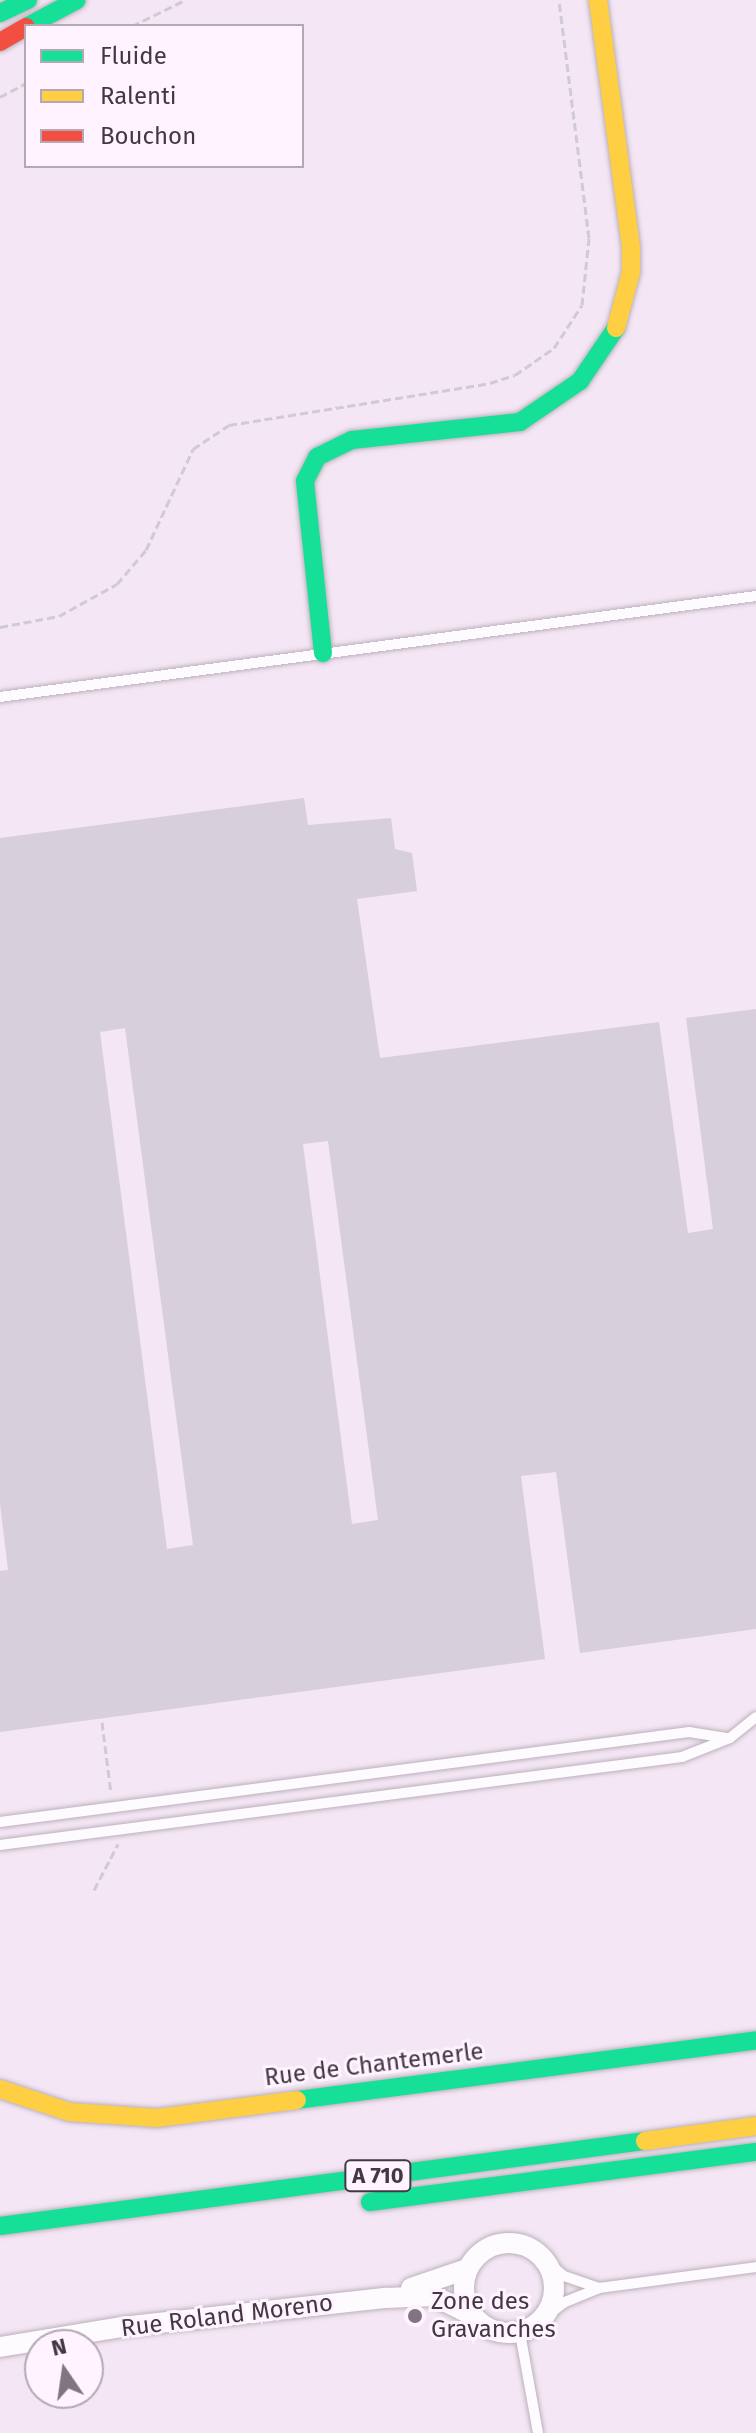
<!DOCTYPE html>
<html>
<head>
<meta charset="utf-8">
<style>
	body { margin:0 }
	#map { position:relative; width:756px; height:2433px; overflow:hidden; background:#f4e6f4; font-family:"Fira Sans",sans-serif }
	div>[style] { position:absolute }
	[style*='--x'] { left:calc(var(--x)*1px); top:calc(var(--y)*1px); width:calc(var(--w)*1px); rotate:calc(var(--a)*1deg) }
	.building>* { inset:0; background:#d7cfdc }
	.path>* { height:3px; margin-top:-1.5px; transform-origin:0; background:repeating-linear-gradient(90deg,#d0cbd0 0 8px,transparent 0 12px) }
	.roads { filter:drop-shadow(0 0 2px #bbb1bb) drop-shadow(0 0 2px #bbb1bb) }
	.lane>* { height:10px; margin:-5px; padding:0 5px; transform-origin:5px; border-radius:5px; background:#fdfbfd }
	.street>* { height:20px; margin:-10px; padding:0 10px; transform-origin:10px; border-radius:10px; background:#fdfbfd }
	.street>.ring { margin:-10px; padding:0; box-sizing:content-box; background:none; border:20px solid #fdfbfd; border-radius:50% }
	.fast>* { height:18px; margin:-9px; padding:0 9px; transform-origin:9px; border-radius:9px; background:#16e098 }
	.slow>* { height:18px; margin:-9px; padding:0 9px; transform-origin:9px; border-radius:9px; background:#ffcf43 }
	.jam>* { height:18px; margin:-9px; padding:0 9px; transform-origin:9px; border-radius:9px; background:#f24e42 }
	.dots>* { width:22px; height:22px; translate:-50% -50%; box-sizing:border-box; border:4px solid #fef3fe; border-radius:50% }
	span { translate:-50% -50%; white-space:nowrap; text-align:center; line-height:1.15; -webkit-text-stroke:6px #fef3fe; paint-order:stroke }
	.shield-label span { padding:2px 6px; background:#fef3fe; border:2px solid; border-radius:6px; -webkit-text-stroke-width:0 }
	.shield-label { font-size:22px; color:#423842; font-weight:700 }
	.street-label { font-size:24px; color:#423842 }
	.poi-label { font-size:24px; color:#423842 }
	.left { translate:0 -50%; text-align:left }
	.legend { position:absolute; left:24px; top:24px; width:280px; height:144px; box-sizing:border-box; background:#fef3fe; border:2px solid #b3a8b3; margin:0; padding:10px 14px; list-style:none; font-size:24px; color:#423842 }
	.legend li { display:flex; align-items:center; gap:16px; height:40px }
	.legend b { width:40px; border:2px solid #b3a8b3 }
	.north { position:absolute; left:24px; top:2329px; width:80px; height:80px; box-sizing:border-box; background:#fef3fe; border:2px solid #b3a8b3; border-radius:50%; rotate:347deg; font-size:22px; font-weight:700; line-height:32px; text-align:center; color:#423842 }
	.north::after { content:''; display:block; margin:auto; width:28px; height:36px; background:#807580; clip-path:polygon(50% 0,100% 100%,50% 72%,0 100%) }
</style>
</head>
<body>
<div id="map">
	<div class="building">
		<i style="clip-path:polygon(evenodd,304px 798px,308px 825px,391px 818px,395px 849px,412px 853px,417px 891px,357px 899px,380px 1058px,659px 1022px,688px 1233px,713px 1229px,686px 1018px,756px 1009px,756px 1629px,580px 1653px,556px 1472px,521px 1476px,545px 1659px,0 1732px,0 1571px,8px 1570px,0 1504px,0 838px,304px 798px,125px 1028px,193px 1545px,167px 1549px,100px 1032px,125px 1028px,304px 798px,328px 1141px,378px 1520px,352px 1524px,303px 1144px,328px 1141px)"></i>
	</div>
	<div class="path">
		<i style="--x:132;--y:26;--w:59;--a:-26.1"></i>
		<i style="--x:0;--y:97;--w:30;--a:-28"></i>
		<i style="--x:0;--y:627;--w:60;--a:-10.6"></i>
		<i style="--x:59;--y:616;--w:66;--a:-28.9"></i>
		<i style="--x:117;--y:584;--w:45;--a:-49.5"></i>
		<i style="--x:146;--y:550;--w:111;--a:-65"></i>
		<i style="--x:193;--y:449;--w:43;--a:-33.7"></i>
		<i style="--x:229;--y:425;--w:264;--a:-9.1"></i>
		<i style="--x:490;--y:383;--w:26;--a:-18"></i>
		<i style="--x:515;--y:375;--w:47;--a:-34.7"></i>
		<i style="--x:554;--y:348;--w:51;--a:-56.9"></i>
		<i style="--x:582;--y:305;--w:67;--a:-84"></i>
		<i style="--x:589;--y:238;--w:240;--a:-97.2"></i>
		<i style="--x:102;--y:1722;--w:72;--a:82.8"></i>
		<i style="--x:94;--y:1890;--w:52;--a:-62.4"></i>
	</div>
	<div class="roads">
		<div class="lane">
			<i style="--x:0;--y:697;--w:763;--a:-7.61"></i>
			<i style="--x:0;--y:1822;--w:695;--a:-7.44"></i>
			<i style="--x:689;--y:1732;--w:39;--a:9"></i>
			<i style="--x:0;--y:1845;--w:688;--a:-7.35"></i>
			<i style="--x:682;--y:1757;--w:52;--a:-21.6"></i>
			<i style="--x:730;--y:1738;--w:33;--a:-39"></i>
			<i style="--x:543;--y:2258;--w:28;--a:41"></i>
			<i style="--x:564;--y:2276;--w:37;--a:19"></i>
			<i style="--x:541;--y:2320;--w:30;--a:-37"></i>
			<i style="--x:565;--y:2302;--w:37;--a:-22"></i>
			<i style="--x:599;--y:2288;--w:158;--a:-7.6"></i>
			<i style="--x:520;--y:2333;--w:102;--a:79.8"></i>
		</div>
		<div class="street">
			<i class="ring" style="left:464px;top:2243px;width:70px;height:70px"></i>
			<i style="--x:411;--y:2288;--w:59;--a:-18.7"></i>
			<i style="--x:0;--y:2347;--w:124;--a:-9.3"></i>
			<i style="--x:122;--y:2327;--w:266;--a:-6.3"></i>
			<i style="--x:386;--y:2298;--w:48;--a:-2.4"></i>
			<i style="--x:434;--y:2296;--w:42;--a:26.6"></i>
		</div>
		<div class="fast">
			<i style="--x:0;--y:13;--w:31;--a:-25"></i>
			<i style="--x:28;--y:26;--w:55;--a:-28"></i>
			<i style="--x:323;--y:653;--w:173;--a:-96"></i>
			<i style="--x:305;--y:481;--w:27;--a:-63"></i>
			<i style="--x:317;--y:457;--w:39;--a:-26"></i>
			<i style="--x:352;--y:440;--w:169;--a:-6.1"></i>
			<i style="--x:520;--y:422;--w:73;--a:-34.3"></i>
			<i style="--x:580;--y:381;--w:64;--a:-55.8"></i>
			<i style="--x:297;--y:2100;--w:463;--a:-7.4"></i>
			<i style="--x:370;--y:2202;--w:389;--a:-7.4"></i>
			<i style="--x:0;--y:2226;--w:651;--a:-7.51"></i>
		</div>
		<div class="slow">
			<i style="--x:598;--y:0;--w:250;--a:82.4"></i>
			<i style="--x:631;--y:248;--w:24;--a:90"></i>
			<i style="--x:631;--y:272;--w:58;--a:105"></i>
			<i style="--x:0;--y:2089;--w:73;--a:18.4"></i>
			<i style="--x:69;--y:2112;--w:88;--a:3.9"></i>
			<i style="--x:157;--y:2118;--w:141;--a:-7.3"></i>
			<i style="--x:645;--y:2141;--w:112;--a:-7.7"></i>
		</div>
		<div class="jam">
			<i style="--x:0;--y:42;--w:30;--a:-30"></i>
		</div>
	</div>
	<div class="dots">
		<i style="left:415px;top:2316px;background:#807580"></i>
	</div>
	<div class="shield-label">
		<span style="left:378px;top:2176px">A 710</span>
	</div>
	<div class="street-label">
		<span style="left:374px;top:2065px;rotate:-7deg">Rue de Chantemerle</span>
		<span style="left:227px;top:2316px;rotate:-7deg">Rue Roland Moreno</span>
	</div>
	<div class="poi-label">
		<span class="left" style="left:431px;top:2316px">Zone des<br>Gravanches</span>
	</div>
	<ul class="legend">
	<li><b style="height:10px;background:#16e098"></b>Fluide</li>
	<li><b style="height:10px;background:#ffcf43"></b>Ralenti</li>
	<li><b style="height:10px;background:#f24e42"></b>Bouchon</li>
	</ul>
	<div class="north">N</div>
</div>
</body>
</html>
